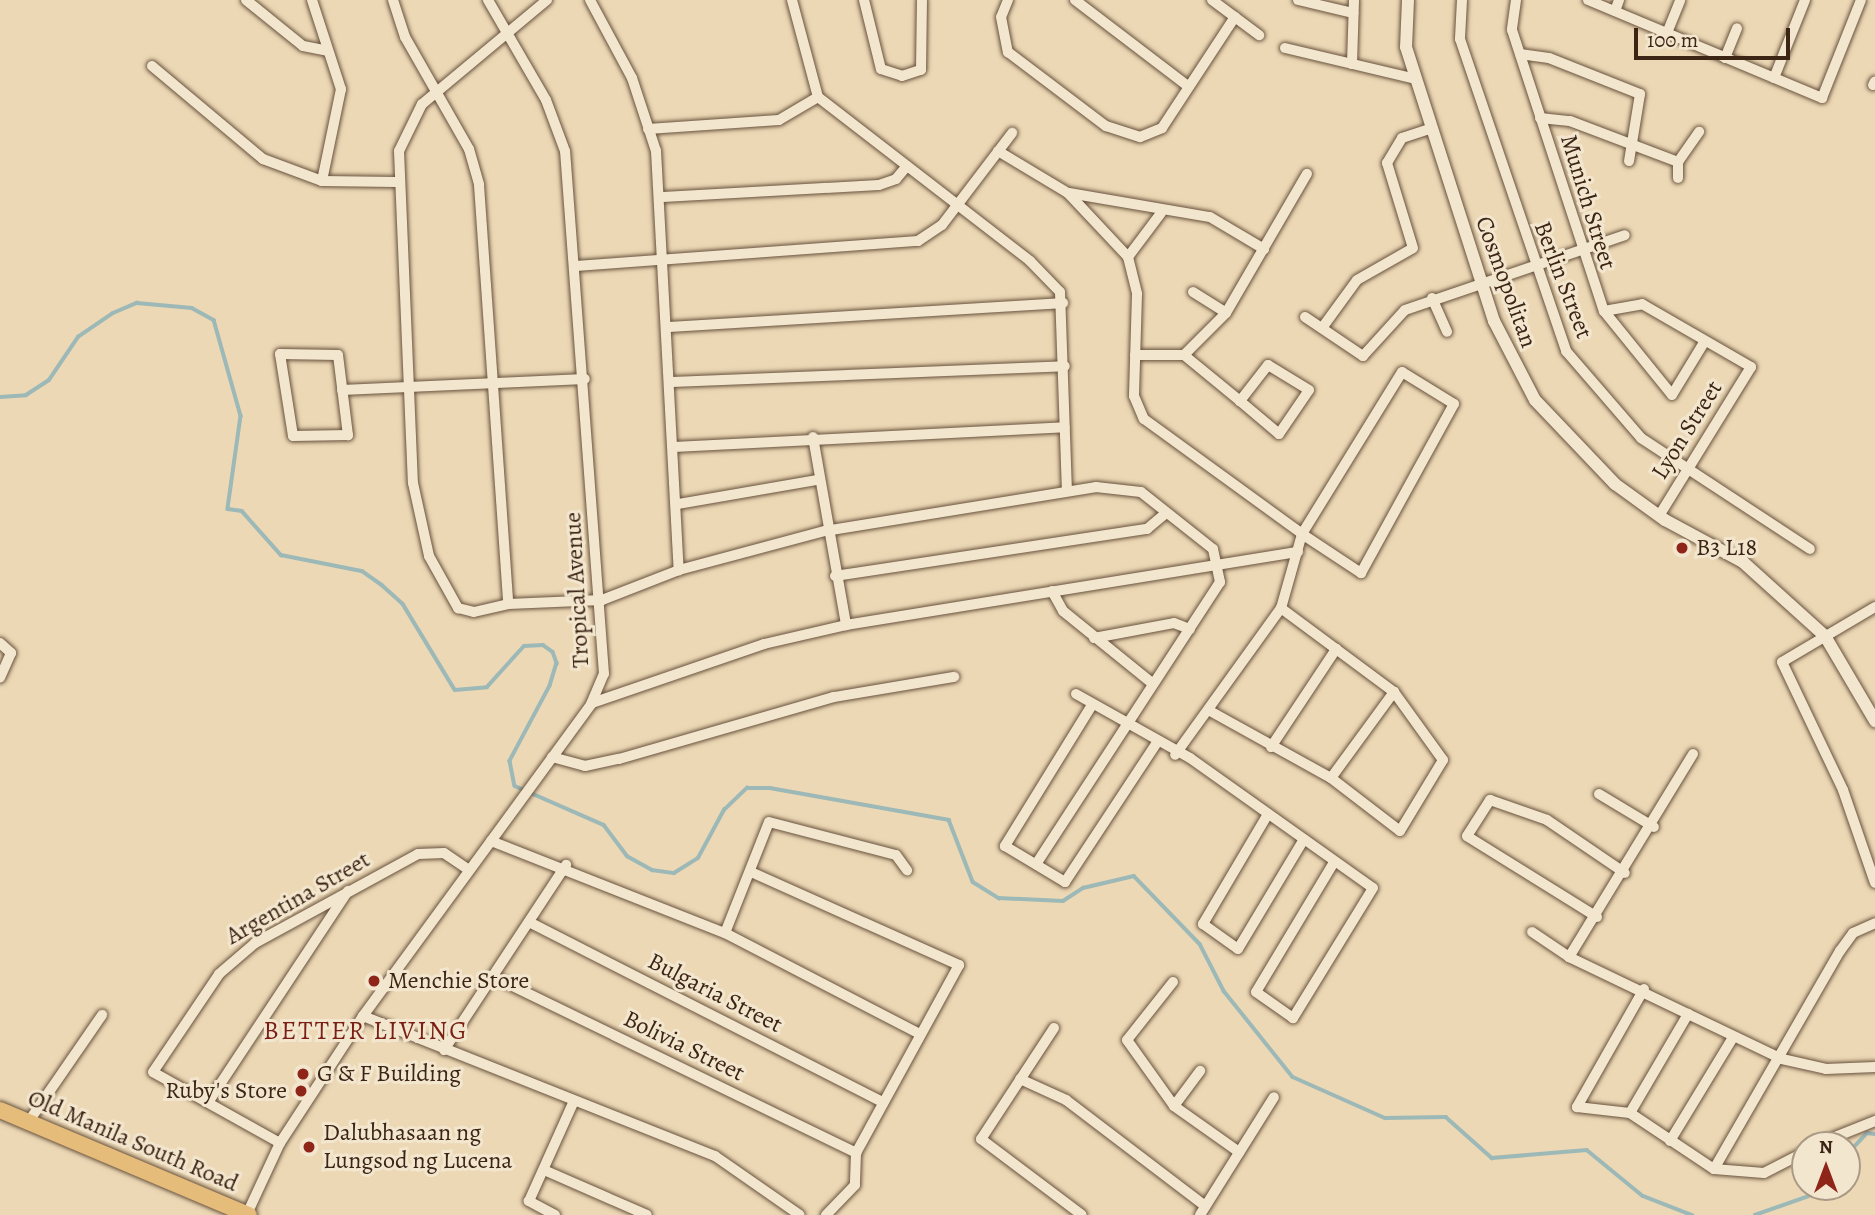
<!DOCTYPE html>
<html>
<head>
<meta charset="utf-8">
<style>
	body { margin:0 }
	#map { position:relative; width:1875px; height:1215px; overflow:hidden; background:#ecd8b5; font-family:Alegreya,serif }
	div>[style] { position:absolute }
	[style*='--x'] { left:calc(var(--x)*1px); top:calc(var(--y)*1px); width:calc(var(--w)*1px); rotate:calc(var(--a)*1deg) }
	.stream>* { height:3.5px; margin:-1.75px; padding:0 1.75px; transform-origin:1.75px; border-radius:1.75px; background:#9cb8b7 }
	.roads { filter:drop-shadow(0 0 2px #68523d) drop-shadow(0 0 2px #68523d) }
	.minor>* { height:10px; margin:-5px; padding:0 5px; transform-origin:5px; border-radius:5px; background:#f3e6cf }
	.tertiary>* { height:12px; margin:-6px; padding:0 6px; transform-origin:6px; border-radius:6px; background:#f3e6cf }
	.primary>* { height:16px; margin:-8px; padding:0 8px; transform-origin:8px; border-radius:8px; background:#e6bc7a }
	.dots>* { width:19px; height:19px; translate:-50% -50%; box-sizing:border-box; border:4px solid #f3e6cf; border-radius:50% }
	span { translate:-50% -50%; white-space:nowrap; text-align:center; line-height:1.15; -webkit-text-stroke:6px #f3e6cf; paint-order:stroke }
	.street-label { font-size:24px; color:#3c2515 }
	.poi-label { font-size:24px; color:#3c2515 }
	.left { translate:0 -50%; text-align:left }
	.right { translate:-100% -50%; text-align:right }
	.neighbourhood-label { font-size:26px; color:#7a1f14; letter-spacing:2px }
	.north { position:absolute; left:1791px; top:1131px; width:70px; height:70px; box-sizing:border-box; background:#f3e6cf; border:2px solid #aa9985; border-radius:50%; rotate:0deg; font-size:19px; font-weight:700; line-height:28px; text-align:center; color:#3c2515 }
	.north::after { content:''; display:block; margin:auto; width:24px; height:32px; background:#8f2418; clip-path:polygon(50% 0,100% 100%,50% 72%,0 100%) }
	.scale { position:absolute; left:1634px; top:28px; width:156px; height:32px; box-sizing:border-box; border:4px solid #3c2515; border-top:0; padding-left:9px; font-size:21px; line-height:24px; white-space:nowrap; color:#3c2515; -webkit-text-stroke:5px #f3e6cf; paint-order:stroke }
</style>
</head>
<body>
<div id="map">
	<div class="stream">
		<i style="--x:0;--y:397;--w:26;--a:-4"></i>
		<i style="--x:26;--y:395;--w:27;--a:-33"></i>
		<i style="--x:49;--y:380;--w:52;--a:-56"></i>
		<i style="--x:78;--y:337;--w:42;--a:-34.4"></i>
		<i style="--x:113;--y:313;--w:26;--a:-23"></i>
		<i style="--x:137;--y:303;--w:55;--a:5.2"></i>
		<i style="--x:192;--y:308;--w:25;--a:29"></i>
		<i style="--x:214;--y:320;--w:100;--a:74.3"></i>
		<i style="--x:241;--y:416;--w:94;--a:98"></i>
		<i style="--x:228;--y:509;--w:14;--a:8"></i>
		<i style="--x:242;--y:511;--w:59;--a:48.4"></i>
		<i style="--x:281;--y:555;--w:83;--a:11.2"></i>
		<i style="--x:362;--y:571;--w:24;--a:35"></i>
		<i style="--x:382;--y:585;--w:28;--a:42"></i>
		<i style="--x:403;--y:604;--w:100;--a:58.8"></i>
		<i style="--x:455;--y:690;--w:32;--a:-5"></i>
		<i style="--x:487;--y:687;--w:55;--a:-47.9"></i>
		<i style="--x:524;--y:646;--w:19;--a:-3"></i>
		<i style="--x:543;--y:645;--w:12;--a:35"></i>
		<i style="--x:553;--y:652;--w:12;--a:70"></i>
		<i style="--x:557;--y:663;--w:24;--a:107"></i>
		<i style="--x:550;--y:686;--w:85;--a:118.1"></i>
		<i style="--x:510;--y:761;--w:25;--a:79"></i>
		<i style="--x:515;--y:786;--w:97;--a:23.7"></i>
		<i style="--x:604;--y:825;--w:39;--a:53"></i>
		<i style="--x:627;--y:856;--w:29;--a:29"></i>
		<i style="--x:652;--y:870;--w:22;--a:8"></i>
		<i style="--x:674;--y:873;--w:28;--a:-32"></i>
		<i style="--x:698;--y:858;--w:55;--a:-61.6"></i>
		<i style="--x:724;--y:810;--w:32;--a:-44"></i>
		<i style="--x:747;--y:788;--w:23;--a:0"></i>
		<i style="--x:770;--y:788;--w:182;--a:10.1"></i>
		<i style="--x:949;--y:820;--w:66;--a:68.8"></i>
		<i style="--x:973;--y:882;--w:31;--a:32"></i>
		<i style="--x:999;--y:898;--w:64;--a:2.7"></i>
		<i style="--x:1063;--y:901;--w:24;--a:-33"></i>
		<i style="--x:1083;--y:888;--w:52;--a:-13.2"></i>
		<i style="--x:1134;--y:876;--w:95;--a:45.9"></i>
		<i style="--x:1200;--y:944;--w:53;--a:62.9"></i>
		<i style="--x:1224;--y:991;--w:110;--a:51.3"></i>
		<i style="--x:1293;--y:1077;--w:101;--a:24"></i>
		<i style="--x:1385;--y:1118;--w:61;--a:-0.9"></i>
		<i style="--x:1446;--y:1117;--w:62;--a:41.7"></i>
		<i style="--x:1492;--y:1158;--w:95;--a:-4.8"></i>
		<i style="--x:1587;--y:1150;--w:72;--a:39.4"></i>
		<i style="--x:1643;--y:1196;--w:53;--a:21.2"></i>
		<i style="--x:1847;--y:1177;--w:31;--a:-77"></i>
		<i style="--x:1854;--y:1147;--w:19;--a:-47"></i>
		<i style="--x:1867;--y:1133;--w:8;--a:7"></i>
		<i style="--x:1755;--y:1215;--w:84;--a:-19.5"></i>
	</div>
	<div class="roads">
		<div class="minor">
			<i style="--x:246;--y:0;--w:73;--a:38.9"></i>
			<i style="--x:303;--y:46;--w:25;--a:11"></i>
			<i style="--x:312;--y:0;--w:94;--a:72"></i>
			<i style="--x:341;--y:89;--w:94;--a:101.7"></i>
			<i style="--x:393;--y:0;--w:39;--a:72"></i>
			<i style="--x:405;--y:37;--w:129;--a:60.3"></i>
			<i style="--x:469;--y:149;--w:37;--a:74"></i>
			<i style="--x:479;--y:185;--w:420;--a:86"></i>
			<i style="--x:547;--y:0;--w:163;--a:140.2"></i>
			<i style="--x:422;--y:104;--w:52;--a:116.1"></i>
			<i style="--x:399;--y:151;--w:332;--a:87.6"></i>
			<i style="--x:413;--y:483;--w:75;--a:77.6"></i>
			<i style="--x:429;--y:556;--w:60;--a:60.9"></i>
			<i style="--x:458;--y:608;--w:16;--a:14"></i>
			<i style="--x:474;--y:612;--w:35;--a:-13"></i>
			<i style="--x:508;--y:604;--w:94;--a:-2.4"></i>
			<i style="--x:602;--y:600;--w:83;--a:-21.3"></i>
			<i style="--x:679;--y:570;--w:151;--a:-15"></i>
			<i style="--x:825;--y:531;--w:275;--a:-9.2"></i>
			<i style="--x:1096;--y:487;--w:45;--a:6.3"></i>
			<i style="--x:1141;--y:492;--w:92;--a:38.4"></i>
			<i style="--x:1213;--y:549;--w:34;--a:78"></i>
			<i style="--x:1220;--y:582;--w:337;--a:123.1"></i>
			<i style="--x:590;--y:0;--w:89;--a:61.7"></i>
			<i style="--x:632;--y:78;--w:77;--a:71.8"></i>
			<i style="--x:656;--y:151;--w:420;--a:86.9"></i>
			<i style="--x:792;--y:0;--w:100;--a:75"></i>
			<i style="--x:818;--y:97;--w:268;--a:37.7"></i>
			<i style="--x:1030;--y:261;--w:43;--a:45.9"></i>
			<i style="--x:1060;--y:292;--w:199;--a:88"></i>
			<i style="--x:864;--y:0;--w:71;--a:76.2"></i>
			<i style="--x:881;--y:69;--w:22;--a:18"></i>
			<i style="--x:902;--y:76;--w:20;--a:-18"></i>
			<i style="--x:921;--y:70;--w:70;--a:-89.2"></i>
			<i style="--x:1008;--y:0;--w:18;--a:112"></i>
			<i style="--x:1001;--y:17;--w:36;--a:79"></i>
			<i style="--x:1008;--y:52;--w:123;--a:37.1"></i>
			<i style="--x:1106;--y:126;--w:36;--a:18"></i>
			<i style="--x:1140;--y:137;--w:24;--a:-22"></i>
			<i style="--x:1162;--y:128;--w:133;--a:-56.7"></i>
			<i style="--x:1075;--y:0;--w:143;--a:37.3"></i>
			<i style="--x:1212;--y:0;--w:59;--a:36.7"></i>
			<i style="--x:1298;--y:0;--w:57;--a:13.3"></i>
			<i style="--x:1462;--y:0;--w:39;--a:93"></i>
			<i style="--x:1460;--y:39;--w:330;--a:71.2"></i>
			<i style="--x:1566;--y:351;--w:115;--a:49.2"></i>
			<i style="--x:1641;--y:438;--w:202;--a:33.3"></i>
			<i style="--x:1516;--y:0;--w:30;--a:98"></i>
			<i style="--x:1512;--y:30;--w:296;--a:71.9"></i>
			<i style="--x:1604;--y:311;--w:108;--a:51"></i>
			<i style="--x:1672;--y:395;--w:63;--a:-58.6"></i>
			<i style="--x:1588;--y:0;--w:254;--a:22.7"></i>
			<i style="--x:1822;--y:98;--w:105;--a:-68.3"></i>
			<i style="--x:1615;--y:11;--w:12;--a:-70"></i>
			<i style="--x:1667;--y:33;--w:35;--a:-68"></i>
			<i style="--x:1285;--y:48;--w:135;--a:13.3"></i>
			<i style="--x:1520;--y:54;--w:29;--a:8"></i>
			<i style="--x:1549;--y:58;--w:98;--a:21.6"></i>
			<i style="--x:1640;--y:94;--w:68;--a:99.3"></i>
			<i style="--x:1725;--y:58;--w:32;--a:-68"></i>
			<i style="--x:1352;--y:64;--w:64;--a:-88.2"></i>
			<i style="--x:152;--y:66;--w:145;--a:40"></i>
			<i style="--x:263;--y:159;--w:63;--a:20.4"></i>
			<i style="--x:322;--y:181;--w:74;--a:0.8"></i>
			<i style="--x:1774;--y:78;--w:84;--a:-68.3"></i>
			<i style="--x:1873;--y:85;--w:4;--a:-63"></i>
			<i style="--x:1540;--y:118;--w:30;--a:6"></i>
			<i style="--x:1570;--y:121;--w:116;--a:20.8"></i>
			<i style="--x:1678;--y:162;--w:37;--a:-55"></i>
			<i style="--x:648;--y:129;--w:131;--a:-3.9"></i>
			<i style="--x:779;--y:120;--w:45;--a:-30.5"></i>
			<i style="--x:998;--y:151;--w:82;--a:31"></i>
			<i style="--x:1068;--y:193;--w:88;--a:46.8"></i>
			<i style="--x:1128;--y:257;--w:38;--a:76"></i>
			<i style="--x:1137;--y:294;--w:102;--a:91.7"></i>
			<i style="--x:1134;--y:396;--w:25;--a:67"></i>
			<i style="--x:1144;--y:419;--w:195;--a:36"></i>
			<i style="--x:1302;--y:534;--w:71;--a:33.5"></i>
			<i style="--x:1361;--y:573;--w:193;--a:-61.2"></i>
			<i style="--x:1454;--y:404;--w:61;--a:-148.4"></i>
			<i style="--x:1402;--y:372;--w:190;--a:121.7"></i>
			<i style="--x:1302;--y:534;--w:77;--a:105.8"></i>
			<i style="--x:1281;--y:608;--w:181;--a:125.8"></i>
			<i style="--x:1678;--y:162;--w:16;--a:90"></i>
			<i style="--x:1069;--y:193;--w:143;--a:9.7"></i>
			<i style="--x:1210;--y:217;--w:63;--a:30.7"></i>
			<i style="--x:663;--y:197;--w:216;--a:-3.2"></i>
			<i style="--x:879;--y:185;--w:18;--a:-19"></i>
			<i style="--x:896;--y:179;--w:17;--a:-50"></i>
			<i style="--x:1128;--y:257;--w:55;--a:-53.1"></i>
			<i style="--x:576;--y:266;--w:343;--a:-4.2"></i>
			<i style="--x:918;--y:241;--w:29;--a:-34"></i>
			<i style="--x:942;--y:225;--w:116;--a:-52.7"></i>
			<i style="--x:1193;--y:292;--w:39;--a:32"></i>
			<i style="--x:1432;--y:298;--w:37;--a:66"></i>
			<i style="--x:1604;--y:311;--w:39;--a:-10"></i>
			<i style="--x:1642;--y:304;--w:126;--a:30"></i>
			<i style="--x:1751;--y:367;--w:175;--a:121.7"></i>
			<i style="--x:1305;--y:317;--w:70;--a:33.9"></i>
			<i style="--x:1363;--y:356;--w:62;--a:-47.6"></i>
			<i style="--x:1405;--y:310;--w:232;--a:-18.8"></i>
			<i style="--x:670;--y:327;--w:394;--a:-3.5"></i>
			<i style="--x:1322;--y:328;--w:59;--a:-53.9"></i>
			<i style="--x:1357;--y:280;--w:64;--a:-29.7"></i>
			<i style="--x:1413;--y:248;--w:89;--a:-107"></i>
			<i style="--x:1387;--y:163;--w:29;--a:-59"></i>
			<i style="--x:1402;--y:138;--w:32;--a:-18"></i>
			<i style="--x:280;--y:354;--w:58;--a:1"></i>
			<i style="--x:338;--y:355;--w:81;--a:82.9"></i>
			<i style="--x:348;--y:435;--w:55;--a:179"></i>
			<i style="--x:293;--y:436;--w:83;--a:-99"></i>
			<i style="--x:1135;--y:355;--w:49;--a:0"></i>
			<i style="--x:1184;--y:355;--w:72;--a:39.4"></i>
			<i style="--x:1240;--y:401;--w:51;--a:40.2"></i>
			<i style="--x:1279;--y:434;--w:53;--a:-55.7"></i>
			<i style="--x:1309;--y:390;--w:48;--a:-148.6"></i>
			<i style="--x:1268;--y:365;--w:46;--a:127.9"></i>
			<i style="--x:1184;--y:355;--w:59;--a:-45"></i>
			<i style="--x:1226;--y:313;--w:161;--a:-59.8"></i>
			<i style="--x:672;--y:382;--w:393;--a:-2.3"></i>
			<i style="--x:342;--y:390;--w:243;--a:-2.6"></i>
			<i style="--x:813;--y:437;--w:191;--a:80"></i>
			<i style="--x:674;--y:447;--w:391;--a:-2.9"></i>
			<i style="--x:678;--y:504;--w:141;--a:-9.8"></i>
			<i style="--x:835;--y:576;--w:316;--a:-8.6"></i>
			<i style="--x:1147;--y:529;--w:25;--a:-40"></i>
			<i style="--x:1052;--y:591;--w:23;--a:61"></i>
			<i style="--x:1063;--y:611;--w:114;--a:39"></i>
			<i style="--x:1875;--y:607;--w:108;--a:149.4"></i>
			<i style="--x:1782;--y:662;--w:142;--a:64.5"></i>
			<i style="--x:1843;--y:790;--w:98;--a:71"></i>
			<i style="--x:1094;--y:638;--w:81;--a:-10.6"></i>
			<i style="--x:1174;--y:623;--w:17;--a:21"></i>
			<i style="--x:0;--y:643;--w:15;--a:42"></i>
			<i style="--x:11;--y:653;--w:27;--a:114"></i>
			<i style="--x:1076;--y:694;--w:131;--a:29.3"></i>
			<i style="--x:1190;--y:758;--w:224;--a:35.4"></i>
			<i style="--x:1373;--y:888;--w:153;--a:121.6"></i>
			<i style="--x:1293;--y:1018;--w:45;--a:-144.9"></i>
			<i style="--x:1256;--y:992;--w:152;--a:-59"></i>
			<i style="--x:592;--y:703;--w:182;--a:-18.9"></i>
			<i style="--x:764;--y:644;--w:84;--a:-13"></i>
			<i style="--x:846;--y:625;--w:458;--a:-9.2"></i>
			<i style="--x:1092;--y:705;--w:166;--a:121.7"></i>
			<i style="--x:1005;--y:846;--w:70;--a:31"></i>
			<i style="--x:1065;--y:882;--w:165;--a:-56.6"></i>
			<i style="--x:1210;--y:711;--w:138;--a:29"></i>
			<i style="--x:1331;--y:778;--w:87;--a:37.5"></i>
			<i style="--x:1400;--y:831;--w:83;--a:-58.8"></i>
			<i style="--x:1443;--y:760;--w:84;--a:-125.8"></i>
			<i style="--x:1394;--y:692;--w:141;--a:-143.4"></i>
			<i style="--x:1271;--y:747;--w:118;--a:-56.4"></i>
			<i style="--x:1693;--y:754;--w:238;--a:121.4"></i>
			<i style="--x:1569;--y:957;--w:236;--a:25.6"></i>
			<i style="--x:1782;--y:1059;--w:45;--a:12.8"></i>
			<i style="--x:1826;--y:1069;--w:49;--a:-2.3"></i>
			<i style="--x:552;--y:757;--w:34;--a:15"></i>
			<i style="--x:585;--y:766;--w:35;--a:-12"></i>
			<i style="--x:619;--y:759;--w:224;--a:-16.1"></i>
			<i style="--x:834;--y:697;--w:122;--a:-9.5"></i>
			<i style="--x:1331;--y:778;--w:107;--a:-53.8"></i>
			<i style="--x:1599;--y:794;--w:64;--a:31"></i>
			<i style="--x:1268;--y:814;--w:128;--a:120.6"></i>
			<i style="--x:1203;--y:924;--w:43;--a:35.5"></i>
			<i style="--x:1238;--y:949;--w:128;--a:-59"></i>
			<i style="--x:491;--y:841;--w:251;--a:21.5"></i>
			<i style="--x:725;--y:933;--w:217;--a:27.4"></i>
			<i style="--x:751;--y:872;--w:228;--a:24.1"></i>
			<i style="--x:959;--y:965;--w:214;--a:118.7"></i>
			<i style="--x:856;--y:1153;--w:32;--a:92"></i>
			<i style="--x:855;--y:1185;--w:42;--a:134"></i>
			<i style="--x:1597;--y:917;--w:153;--a:-148.1"></i>
			<i style="--x:1467;--y:836;--w:43;--a:-57.4"></i>
			<i style="--x:1490;--y:800;--w:60;--a:19.3"></i>
			<i style="--x:1547;--y:820;--w:94;--a:34.2"></i>
			<i style="--x:529;--y:922;--w:395;--a:27"></i>
			<i style="--x:1532;--y:932;--w:45;--a:34"></i>
			<i style="--x:725;--y:933;--w:119;--a:-68.4"></i>
			<i style="--x:769;--y:822;--w:131;--a:14.6"></i>
			<i style="--x:896;--y:855;--w:19;--a:54"></i>
			<i style="--x:494;--y:977;--w:403;--a:25.9"></i>
			<i style="--x:1173;--y:982;--w:74;--a:128.4"></i>
			<i style="--x:1127;--y:1040;--w:81;--a:54.5"></i>
			<i style="--x:1174;--y:1106;--w:80;--a:35.3"></i>
			<i style="--x:1644;--y:989;--w:136;--a:119.6"></i>
			<i style="--x:1577;--y:1107;--w:53;--a:6.5"></i>
			<i style="--x:1630;--y:1113;--w:101;--a:33.7"></i>
			<i style="--x:1714;--y:1169;--w:50;--a:4.6"></i>
			<i style="--x:1764;--y:1173;--w:46;--a:-27.1"></i>
			<i style="--x:363;--y:1016;--w:379;--a:21.7"></i>
			<i style="--x:715;--y:1156;--w:103;--a:34.8"></i>
			<i style="--x:1054;--y:1028;--w:133;--a:123.3"></i>
			<i style="--x:981;--y:1139;--w:126;--a:37"></i>
			<i style="--x:444;--y:1050;--w:222;--a:-56.6"></i>
			<i style="--x:1020;--y:1079;--w:51;--a:24.5"></i>
			<i style="--x:1066;--y:1100;--w:175;--a:37.3"></i>
			<i style="--x:209;--y:1101;--w:252;--a:-56.5"></i>
			<i style="--x:1174;--y:1106;--w:44;--a:-53.4"></i>
			<i style="--x:1630;--y:1113;--w:115;--a:-59.6"></i>
			<i style="--x:29;--y:1121;--w:129;--a:-55.4"></i>
			<i style="--x:1670;--y:1141;--w:119;--a:-58.7"></i>
			<i style="--x:280;--y:1143;--w:145;--a:-150.8"></i>
			<i style="--x:153;--y:1072;--w:118;--a:-56"></i>
			<i style="--x:219;--y:974;--w:48;--a:-40.7"></i>
			<i style="--x:255;--y:943;--w:186;--a:-28.6"></i>
			<i style="--x:418;--y:854;--w:26;--a:-2"></i>
			<i style="--x:444;--y:853;--w:30;--a:34"></i>
			<i style="--x:1815;--y:1145;--w:65;--a:-21.8"></i>
			<i style="--x:1714;--y:1169;--w:252;--a:-60"></i>
			<i style="--x:1840;--y:951;--w:22;--a:-54"></i>
			<i style="--x:1853;--y:933;--w:24;--a:-24"></i>
			<i style="--x:544;--y:1170;--w:112;--a:23.6"></i>
			<i style="--x:247;--y:1214;--w:78;--a:-65.1"></i>
			<i style="--x:280;--y:1143;--w:152;--a:-56.8"></i>
			<i style="--x:363;--y:1016;--w:386;--a:-53.8"></i>
			<i style="--x:591;--y:704;--w:33;--a:-67"></i>
			<i style="--x:604;--y:674;--w:524;--a:-94.26"></i>
			<i style="--x:565;--y:151;--w:54;--a:-110.4"></i>
			<i style="--x:546;--y:100;--w:116;--a:-120.1"></i>
			<i style="--x:555;--y:1215;--w:30;--a:-152"></i>
			<i style="--x:529;--y:1201;--w:110;--a:-65.8"></i>
			<i style="--x:1200;--y:1215;--w:139;--a:-57.9"></i>
		</div>
		<div class="tertiary">
			<i style="--x:1408;--y:0;--w:47;--a:92.4"></i>
			<i style="--x:1406;--y:47;--w:288;--a:72.2"></i>
			<i style="--x:1494;--y:321;--w:89;--a:62.6"></i>
			<i style="--x:1535;--y:400;--w:116;--a:46.4"></i>
			<i style="--x:1615;--y:484;--w:62;--a:35.8"></i>
			<i style="--x:1665;--y:520;--w:89;--a:28.3"></i>
			<i style="--x:1743;--y:562;--w:110;--a:42.1"></i>
			<i style="--x:1825;--y:636;--w:99;--a:59.5"></i>
		</div>
		<div class="primary">
			<i style="--x:0;--y:1110;--w:270;--a:22.9"></i>
		</div>
	</div>
	<div class="dots">
		<i style="left:1682px;top:548px;background:#8f2418"></i>
		<i style="left:374px;top:981px;background:#8f2418"></i>
		<i style="left:303px;top:1074px;background:#8f2418"></i>
		<i style="left:301px;top:1091px;background:#8f2418"></i>
		<i style="left:309px;top:1147px;background:#8f2418"></i>
	</div>
	<div class="street-label">
		<span style="left:1588px;top:202px;rotate:73deg">Munich Street</span>
		<span style="left:1563px;top:280px;rotate:69deg">Berlin Street</span>
		<span style="left:1506px;top:282px;rotate:70deg">Cosmopolitan</span>
		<span style="left:1687px;top:430px;rotate:-58deg">Lyon Street</span>
		<span style="left:577px;top:590px;rotate:-93deg">Tropical Avenue</span>
		<span style="left:298px;top:898px;rotate:-30deg">Argentina Street</span>
		<span style="left:715px;top:993px;rotate:27deg">Bulgaria Street</span>
		<span style="left:684px;top:1046px;rotate:26deg">Bolivia Street</span>
		<span style="left:133px;top:1141px;rotate:23deg">Old Manila South Road</span>
	</div>
	<div class="poi-label">
		<span class="left" style="left:1696px;top:548px">B3 L18</span>
		<span class="left" style="left:388px;top:981px">Menchie Store</span>
		<span class="left" style="left:317px;top:1074px">G &amp; F Building</span>
		<span class="right" style="left:287px;top:1091px">Ruby's Store</span>
		<span class="left" style="left:323px;top:1147px">Dalubhasaan ng<br>Lungsod ng Lucena</span>
	</div>
	<div class="neighbourhood-label">
		<span style="left:366px;top:1031px">BETTER LIVING</span>
	</div>
	<div class="north">N</div>
	<div class="scale">100 m</div>
</div>
</body>
</html>
